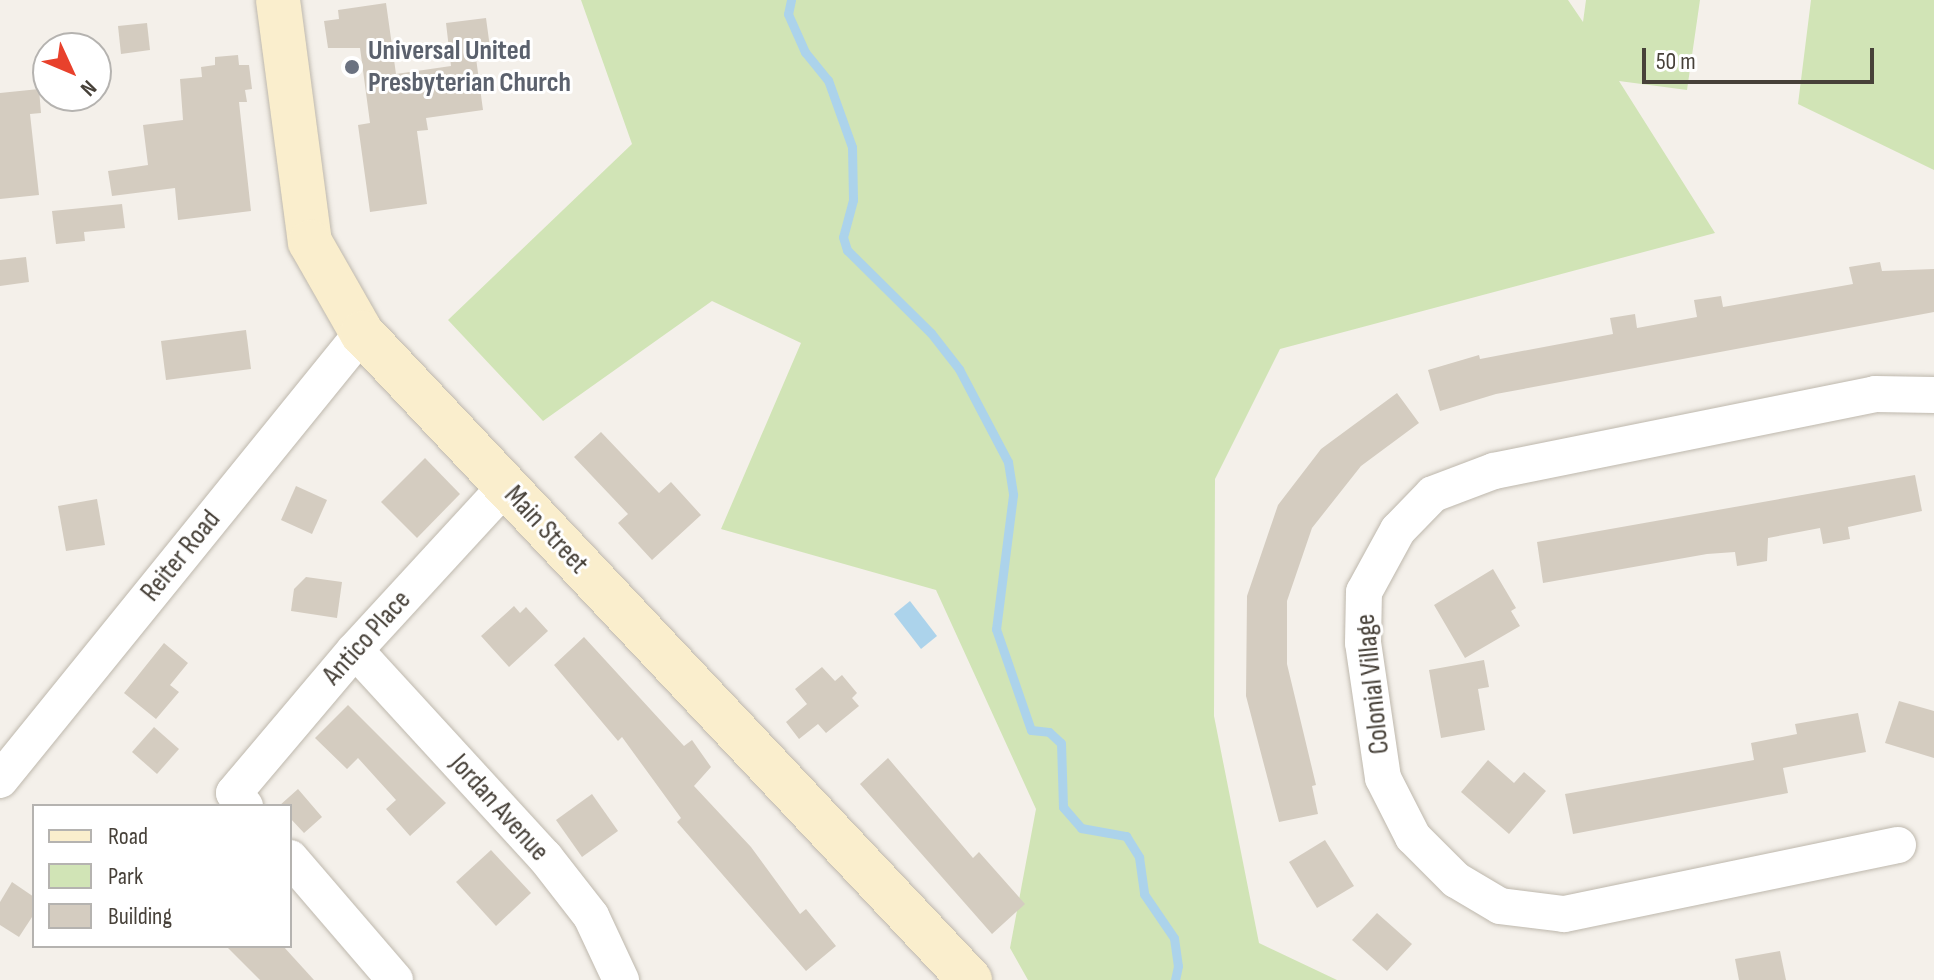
<!DOCTYPE html>
<html>
<head>
<meta charset="utf-8">
<style>
	body { margin:0 }
	#map { position:relative; width:1934px; height:980px; overflow:hidden; background:#f4f0ea; font-family:"Sofia Sans Condensed",sans-serif }
	div>[style] { position:absolute }
	[style*='--x'] { left:calc(var(--x)*1px); top:calc(var(--y)*1px); width:calc(var(--w)*1px); rotate:calc(var(--a)*1deg) }
	.green>* { inset:0; background:#d1e4b6 }
	.water>* { inset:0; background:#acd3eb }
	.stream>* { height:9px; margin:-4.5px; padding:0 4.5px; transform-origin:4.5px; border-radius:4.5px; background:#acd3eb }
	.building>* { inset:0; background:#d4ccc0 }
	.roads { filter:drop-shadow(0 0 2px #beb8ad) drop-shadow(0 0 2px #beb8ad) }
	.street>* { height:36px; margin:-18px; padding:0 18px; transform-origin:18px; border-radius:18px; background:#fff }
	.secondary>* { height:44px; margin:-22px; padding:0 22px; transform-origin:22px; border-radius:22px; background:#faeecd }
	.dots>* { width:22px; height:22px; translate:-50% -50%; box-sizing:border-box; border:4px solid #fff; border-radius:50% }
	span { translate:-50% -50%; white-space:nowrap; text-align:center; line-height:1.15; -webkit-text-stroke:6px #fff; paint-order:stroke }
	.worship-label { font-size:28px; color:#5b616d; font-weight:700 }
	.left { translate:0 -50%; text-align:left }
	.street-label { font-size:28px; color:#474139 }
	.legend { position:absolute; left:32px; top:804px; width:260px; height:144px; box-sizing:border-box; background:#fff; border:2px solid #b5b3b0; margin:0; padding:10px 14px; list-style:none; font-size:24px; color:#474139 }
	.legend li { display:flex; align-items:center; gap:16px; height:40px }
	.legend b { width:40px; border:2px solid #b5b3b0 }
	.north { position:absolute; left:32px; top:32px; width:80px; height:80px; box-sizing:border-box; background:#fff; border:2px solid #b5b3b0; border-radius:50%; rotate:134deg; font-size:22px; font-weight:700; line-height:32px; text-align:center; color:#474139 }
	.north::after { content:''; display:block; margin:auto; width:28px; height:36px; background:#e8412c; clip-path:polygon(50% 0,100% 100%,50% 72%,0 100%) }
	.scale { position:absolute; left:1642px; top:48px; width:232px; height:36px; box-sizing:border-box; border:4px solid #474139; border-top:0; padding-left:10px; font-size:24px; line-height:28px; white-space:nowrap; color:#474139; -webkit-text-stroke:6px #fff; paint-order:stroke }
</style>
</head>
<body>
<div id="map">
	<div class="green">
		<i style="clip-path:polygon(581px 0,1568px 0,1583px 22px,1586px 0,1700px 0,1687px 90px,1619px 81px,1715px 233px,1280px 349px,1215px 479px,1214px 716px,1259px 943px,1337px 980px,1028px 980px,1010px 948px,1036px 809px,936px 590px,721px 529px,801px 343px,712px 301px,543px 421px,448px 320px,632px 144px)"></i>
		<i style="clip-path:polygon(1811px 0,1934px 0,1934px 170px,1798px 104px)"></i>
	</div>
	<div class="water">
		<i style="clip-path:polygon(910px 601px,937px 636px,921px 649px,894px 614px)"></i>
	</div>
	<div class="stream">
		<i style="--x:791;--y:0;--w:14;--a:102"></i>
		<i style="--x:788;--y:14;--w:42;--a:65.9"></i>
		<i style="--x:805;--y:52;--w:36;--a:51"></i>
		<i style="--x:828;--y:80;--w:71;--a:70.3"></i>
		<i style="--x:852;--y:147;--w:53;--a:88.9"></i>
		<i style="--x:853;--y:200;--w:38;--a:105"></i>
		<i style="--x:843;--y:237;--w:14;--a:73"></i>
		<i style="--x:847;--y:250;--w:118;--a:44.7"></i>
		<i style="--x:931;--y:333;--w:46;--a:52.1"></i>
		<i style="--x:959;--y:369;--w:105;--a:62.2"></i>
		<i style="--x:1008;--y:462;--w:33;--a:81"></i>
		<i style="--x:1013;--y:495;--w:135;--a:97.2"></i>
		<i style="--x:996;--y:629;--w:107;--a:70.9"></i>
		<i style="--x:1031;--y:730;--w:18;--a:6"></i>
		<i style="--x:1049;--y:732;--w:16;--a:43"></i>
		<i style="--x:1061;--y:743;--w:64;--a:88.2"></i>
		<i style="--x:1063;--y:807;--w:28;--a:49"></i>
		<i style="--x:1081;--y:828;--w:46;--a:10.1"></i>
		<i style="--x:1126;--y:836;--w:25;--a:58"></i>
		<i style="--x:1139;--y:857;--w:37;--a:82"></i>
		<i style="--x:1144;--y:894;--w:53;--a:55.7"></i>
		<i style="--x:1174;--y:938;--w:28;--a:82"></i>
		<i style="--x:1178;--y:966;--w:14;--a:102"></i>
	</div>
	<div class="building">
		<i style="clip-path:polygon(386px 3px,396px 74px,451px 66px,446px 23px,486px 18px,491px 55px,476px 58px,483px 110px,426px 118px,428px 130px,417px 131px,427px 204px,370px 212px,358px 125px,370px 123px,360px 48px,328px 48px,324px 21px,339px 19px,338px 10px)"></i>
		<i style="clip-path:polygon(147px 23px,150px 50px,121px 54px,118px 26px)"></i>
		<i style="clip-path:polygon(238px 55px,239px 65px,249px 65px,252px 89px,245px 90px,247px 102px,239px 102px,251px 211px,178px 220px,175px 188px,112px 196px,108px 171px,148px 165px,143px 125px,183px 120px,180px 79px,202px 77px,201px 67px,215px 65px,215px 57px)"></i>
		<i style="clip-path:polygon(39px 89px,41px 113px,30px 114px,39px 195px,0 199px,0 93px)"></i>
		<i style="clip-path:polygon(122px 204px,125px 228px,84px 232px,85px 241px,56px 244px,52px 211px)"></i>
		<i style="clip-path:polygon(26px 257px,29px 282px,0 286px,0 260px)"></i>
		<i style="clip-path:polygon(1880px 262px,1882px 271px,1934px 269px,1934px 312px,1496px 394px,1440px 411px,1428px 370px,1479px 355px,1480px 359px,1613px 334px,1610px 318px,1635px 314px,1637px 328px,1697px 317px,1694px 300px,1721px 296px,1723px 307px,1853px 284px,1849px 267px)"></i>
		<i style="clip-path:polygon(246px 330px,251px 369px,166px 380px,161px 341px)"></i>
		<i style="clip-path:polygon(1397px 393px,1419px 423px,1361px 466px,1312px 528px,1287px 601px,1287px 664px,1316px 785px,1312px 786px,1318px 814px,1279px 822px,1246px 696px,1247px 596px,1278px 505px,1321px 449px)"></i>
		<i style="clip-path:polygon(601px 432px,659px 493px,671px 482px,701px 515px,652px 560px,618px 523px,628px 514px,574px 457px)"></i>
		<i style="clip-path:polygon(425px 458px,460px 494px,417px 538px,381px 502px)"></i>
		<i style="clip-path:polygon(1915px 475px,1922px 511px,1848px 527px,1850px 539px,1823px 544px,1820px 528px,1768px 538px,1767px 561px,1737px 566px,1735px 552px,1707px 554px,1543px 583px,1537px 542px)"></i>
		<i style="clip-path:polygon(296px 486px,327px 500px,312px 534px,281px 520px)"></i>
		<i style="clip-path:polygon(97px 499px,105px 545px,66px 551px,58px 506px)"></i>
		<i style="clip-path:polygon(1493px 569px,1516px 608px,1511px 611px,1520px 626px,1465px 658px,1434px 605px)"></i>
		<i style="clip-path:polygon(306px 577px,342px 582px,337px 618px,291px 611px,294px 589px)"></i>
		<i style="clip-path:polygon(514px 606px,520px 613px,526px 607px,548px 631px,509px 667px,481px 636px)"></i>
		<i style="clip-path:polygon(584px 637px,684px 746px,692px 740px,711px 767px,694px 786px,751px 847px,800px 914px,806px 909px,836px 946px,806px 971px,677px 822px,681px 818px,622px 737px,618px 741px,554px 665px)"></i>
		<i style="clip-path:polygon(164px 643px,188px 663px,170px 685px,179px 692px,156px 719px,124px 693px)"></i>
		<i style="clip-path:polygon(1484px 660px,1489px 687px,1478px 689px,1485px 730px,1441px 738px,1429px 670px)"></i>
		<i style="clip-path:polygon(822px 667px,835px 681px,842px 675px,857px 693px,852px 698px,859px 706px,826px 733px,818px 724px,799px 739px,786px 722px,807px 704px,795px 689px)"></i>
		<i style="clip-path:polygon(1899px 701px,1934px 711px,1934px 758px,1885px 743px)"></i>
		<i style="clip-path:polygon(348px 705px,446px 803px,410px 836px,386px 809px,396px 800px,358px 758px,347px 769px,315px 738px)"></i>
		<i style="clip-path:polygon(1858px 713px,1866px 752px,1783px 768px,1788px 793px,1573px 834px,1565px 794px,1754px 760px,1751px 743px,1797px 734px,1795px 724px)"></i>
		<i style="clip-path:polygon(154px 727px,179px 749px,157px 774px,132px 752px)"></i>
		<i style="clip-path:polygon(888px 758px,973px 858px,979px 852px,1025px 904px,992px 934px,860px 784px)"></i>
		<i style="clip-path:polygon(1488px 760px,1514px 783px,1524px 772px,1546px 791px,1509px 834px,1461px 792px)"></i>
		<i style="clip-path:polygon(298px 789px,322px 817px,304px 833px,290px 818px,290px 806px,279px 806px)"></i>
		<i style="clip-path:polygon(592px 794px,618px 831px,582px 857px,556px 820px)"></i>
		<i style="clip-path:polygon(1325px 840px,1354px 886px,1317px 908px,1289px 862px)"></i>
		<i style="clip-path:polygon(491px 850px,531px 893px,496px 926px,456px 882px)"></i>
		<i style="clip-path:polygon(12px 882px,34px 897px,34px 914px,19px 937px,0 925px,0 902px)"></i>
		<i style="clip-path:polygon(1377px 913px,1412px 944px,1387px 971px,1352px 940px)"></i>
		<i style="clip-path:polygon(226px 946px,283px 946px,314px 980px,260px 980px)"></i>
		<i style="clip-path:polygon(1780px 951px,1786px 980px,1739px 980px,1735px 959px)"></i>
	</div>
	<div class="roads">
		<div class="street">
			<i style="--x:355;--y:650;--w:281;--a:47.5"></i>
			<i style="--x:545;--y:857;--w:75;--a:52.1"></i>
			<i style="--x:591;--y:916;--w:71;--a:64.9"></i>
			<i style="--x:0;--y:780;--w:575;--a:-51"></i>
			<i style="--x:245;--y:806;--w:17;--a:-130"></i>
			<i style="--x:234;--y:793;--w:187;--a:-49.8"></i>
			<i style="--x:355;--y:650;--w:222;--a:-47.4"></i>
			<i style="--x:1898;--y:845;--w:341;--a:168.3"></i>
			<i style="--x:1564;--y:914;--w:64;--a:-172.9"></i>
			<i style="--x:1500;--y:906;--w:51;--a:-149.4"></i>
			<i style="--x:1456;--y:880;--w:61;--a:-135"></i>
			<i style="--x:1413;--y:837;--w:66;--a:-117"></i>
			<i style="--x:1383;--y:778;--w:136;--a:-98.4"></i>
			<i style="--x:1363;--y:643;--w:51;--a:-88.9"></i>
			<i style="--x:1364;--y:592;--w:71;--a:-61.3"></i>
			<i style="--x:1398;--y:530;--w:50;--a:-45.8"></i>
			<i style="--x:1433;--y:494;--w:65;--a:-20.7"></i>
			<i style="--x:1494;--y:471;--w:389;--a:-11.4"></i>
			<i style="--x:1875;--y:394;--w:59;--a:1"></i>
			<i style="--x:290;--y:858;--w:161;--a:49.3"></i>
		</div>
		<div class="secondary">
			<i style="--x:278;--y:0;--w:244;--a:82.5"></i>
			<i style="--x:310;--y:242;--w:105;--a:60.3"></i>
			<i style="--x:362;--y:333;--w:888;--a:46.78"></i>
		</div>
	</div>
	<div class="dots">
		<i style="left:352px;top:67px;background:#6b7280"></i>
	</div>
	<div class="worship-label">
		<span class="left" style="left:368px;top:67px">Universal United<br>Presbyterian Church</span>
	</div>
	<div class="street-label">
		<span style="left:546px;top:530px;rotate:47deg">Main Street</span>
		<span style="left:181px;top:556px;rotate:-51deg">Reiter Road</span>
		<span style="left:367px;top:638px;rotate:-48deg">Antico Place</span>
		<span style="left:1373px;top:684px;rotate:-96deg">Colonial Village</span>
		<span style="left:499px;top:808px;rotate:48deg">Jordan Avenue</span>
	</div>
	<ul class="legend">
	<li><b style="height:10px;background:#faeecd"></b>Road</li>
	<li><b style="height:22px;background:#d1e4b6"></b>Park</li>
	<li><b style="height:22px;background:#d4ccc0"></b>Building</li>
	</ul>
	<div class="north">N</div>
	<div class="scale">50 m</div>
</div>
</body>
</html>
